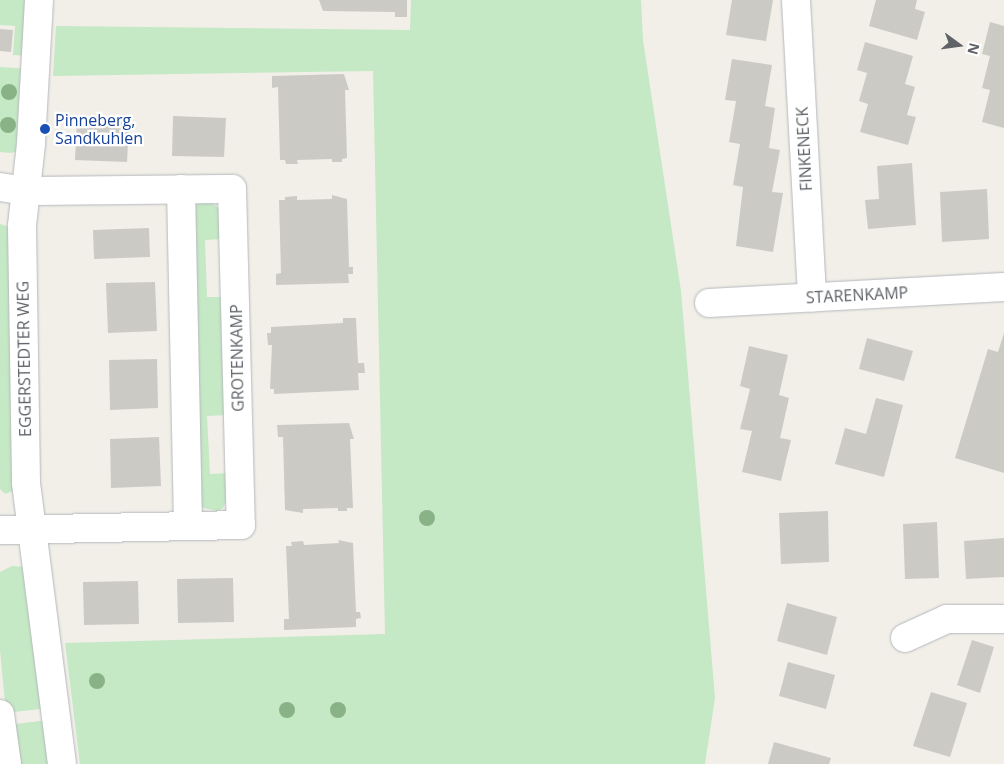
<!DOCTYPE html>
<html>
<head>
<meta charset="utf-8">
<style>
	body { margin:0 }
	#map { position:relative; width:1004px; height:764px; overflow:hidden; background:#f1efe8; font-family:"Open Sans",sans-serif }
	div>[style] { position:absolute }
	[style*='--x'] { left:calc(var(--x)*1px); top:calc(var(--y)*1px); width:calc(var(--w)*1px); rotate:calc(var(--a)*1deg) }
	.green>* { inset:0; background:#c5e8c5 }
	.building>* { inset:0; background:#cccac5 }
	.roads { filter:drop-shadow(0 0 1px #b5b8bc) drop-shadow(0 0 1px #b5b8bc) }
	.minor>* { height:28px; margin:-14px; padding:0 14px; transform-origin:14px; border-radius:14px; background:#fff }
	.trees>* { width:16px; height:16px; margin:-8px; border-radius:50%; background:#89b387 }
	.dots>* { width:14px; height:14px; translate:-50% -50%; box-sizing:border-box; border:2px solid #fff; border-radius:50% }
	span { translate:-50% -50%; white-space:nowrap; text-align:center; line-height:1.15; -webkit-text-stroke:4.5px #fff; paint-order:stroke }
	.transit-label { font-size:16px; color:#164399 }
	.left { translate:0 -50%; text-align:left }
	.street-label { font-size:16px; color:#5f6368 }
	.north { position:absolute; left:934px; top:20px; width:50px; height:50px; -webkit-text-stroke:4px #fff; paint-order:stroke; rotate:104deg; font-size:14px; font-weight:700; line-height:20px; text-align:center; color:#5f6368 }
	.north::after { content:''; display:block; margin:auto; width:18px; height:22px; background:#5f6368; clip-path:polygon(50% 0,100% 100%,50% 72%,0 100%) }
</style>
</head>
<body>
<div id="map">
	<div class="green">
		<i style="clip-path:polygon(0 0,33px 0,29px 56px,13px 55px,15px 26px,0 25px)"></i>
		<i style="clip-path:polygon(411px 0,641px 0,643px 40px,681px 291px,715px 698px,705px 764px,80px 764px,65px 643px,385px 634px,373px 71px,53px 76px,56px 26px,410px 30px)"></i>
		<i style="clip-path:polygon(0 67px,30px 69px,19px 151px,11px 153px,0 152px)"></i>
		<i style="clip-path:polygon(211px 201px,220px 210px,222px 239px,205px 240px,207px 297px,223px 297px,225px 415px,207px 416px,210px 474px,228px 473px,227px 499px,223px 508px,217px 511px,200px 507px,194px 205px)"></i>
		<i style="clip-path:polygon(0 224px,13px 228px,18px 489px,5px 494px,0 489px)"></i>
		<i style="clip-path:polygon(12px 566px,26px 567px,48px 708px,6px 713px,0 650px,0 572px)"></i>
		<i style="clip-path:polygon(49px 720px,54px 764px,12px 764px,7px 725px)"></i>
	</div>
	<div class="building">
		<i style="clip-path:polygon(319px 0,407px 0,407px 17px,395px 17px,395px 12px,323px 11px)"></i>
		<i style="clip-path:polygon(732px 0,773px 0,766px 41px,726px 35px)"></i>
		<i style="clip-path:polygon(876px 0,917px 0,915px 9px,925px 12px,917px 40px,869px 26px)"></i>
		<i style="clip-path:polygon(990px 22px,1004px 26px,1004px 128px,982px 122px,990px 90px,982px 88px,990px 56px,982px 54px)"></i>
		<i style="clip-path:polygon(0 29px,13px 30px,11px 52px,0 51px)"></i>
		<i style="clip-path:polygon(865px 42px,913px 56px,905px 84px,915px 87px,907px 115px,916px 117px,908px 145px,860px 132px,868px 104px,859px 101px,867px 73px,857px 70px)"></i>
		<i style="clip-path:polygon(732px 59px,772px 65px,765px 106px,775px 108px,769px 148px,780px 150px,772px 192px,783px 193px,773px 252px,736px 246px,743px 187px,733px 185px,740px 144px,729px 142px,736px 101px,725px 100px)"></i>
		<i style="clip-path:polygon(344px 74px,349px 90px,345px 90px,347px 158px,342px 159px,342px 162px,332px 162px,332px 159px,297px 160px,298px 164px,286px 164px,285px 160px,280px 160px,278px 87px,272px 88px,272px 76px)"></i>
		<i style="clip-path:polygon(173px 116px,226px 118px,224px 157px,172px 156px)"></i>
		<i style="clip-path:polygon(77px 120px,129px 122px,127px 162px,75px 160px)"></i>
		<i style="clip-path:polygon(912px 163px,916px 225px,868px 229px,865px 200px,879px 199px,877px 166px)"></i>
		<i style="clip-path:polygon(987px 189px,989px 239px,942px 242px,940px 192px)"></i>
		<i style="clip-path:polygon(332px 195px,347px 199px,349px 267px,353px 267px,353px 274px,348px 274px,349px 283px,276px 285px,276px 274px,281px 273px,279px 200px,285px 200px,285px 197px,297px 196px,297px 200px,332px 199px)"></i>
		<i style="clip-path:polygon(149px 228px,150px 257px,94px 259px,93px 230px)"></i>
		<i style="clip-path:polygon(155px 282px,157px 331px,108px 333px,106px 283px)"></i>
		<i style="clip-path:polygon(343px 318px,356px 318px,358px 363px,364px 363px,365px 373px,358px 373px,359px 390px,274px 394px,274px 389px,270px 389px,272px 345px,268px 345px,267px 333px,271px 333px,271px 327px,343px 323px)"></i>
		<i style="clip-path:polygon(1004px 333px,1004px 473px,955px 458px,988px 349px,998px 352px)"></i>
		<i style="clip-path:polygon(867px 338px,913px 351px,904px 381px,859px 369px)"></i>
		<i style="clip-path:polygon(749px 346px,788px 355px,779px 395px,789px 398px,780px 438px,791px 440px,781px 481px,742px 472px,752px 431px,740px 429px,750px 389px,740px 386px)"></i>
		<i style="clip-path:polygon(157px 359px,158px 408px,110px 410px,109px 360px)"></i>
		<i style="clip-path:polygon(876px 398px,903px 405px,884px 477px,835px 464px,845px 428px,866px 434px)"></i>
		<i style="clip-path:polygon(349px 423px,354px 439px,350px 439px,353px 508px,347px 508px,347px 511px,338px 511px,338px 508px,303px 509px,303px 513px,285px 510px,283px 437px,278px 437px,277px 425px)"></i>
		<i style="clip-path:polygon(159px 437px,161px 486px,111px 488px,110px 439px)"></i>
		<i style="clip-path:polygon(828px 511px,829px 562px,781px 564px,779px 513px)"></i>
		<i style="clip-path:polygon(937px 522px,939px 578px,905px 579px,903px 524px)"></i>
		<i style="clip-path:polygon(1004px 538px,1004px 577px,966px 579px,964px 541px)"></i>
		<i style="clip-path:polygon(338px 540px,353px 543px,356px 612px,360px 612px,361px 618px,356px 619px,356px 627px,284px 630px,284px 619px,289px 619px,286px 546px,292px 546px,291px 542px,303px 541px,304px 545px,339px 543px)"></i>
		<i style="clip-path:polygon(233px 578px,234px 622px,178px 623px,177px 579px)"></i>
		<i style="clip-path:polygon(138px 581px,139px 624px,84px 625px,83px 582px)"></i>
		<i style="clip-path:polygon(787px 603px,837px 617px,827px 655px,777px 641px)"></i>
		<i style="clip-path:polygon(972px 640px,994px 647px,980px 693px,957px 685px)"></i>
		<i style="clip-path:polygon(788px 662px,835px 675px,826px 709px,779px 696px)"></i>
		<i style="clip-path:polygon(931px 692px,967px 703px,950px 757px,913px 746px)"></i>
		<i style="clip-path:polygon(774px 742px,831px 758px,829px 764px,768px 764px)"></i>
	</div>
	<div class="roads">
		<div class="minor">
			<i style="--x:39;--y:0;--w:144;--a:93.2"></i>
			<i style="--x:31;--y:144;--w:82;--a:96.3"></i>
			<i style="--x:22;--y:226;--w:257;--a:89.1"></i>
			<i style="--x:26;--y:483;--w:283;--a:82.7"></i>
			<i style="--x:796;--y:0;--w:298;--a:86.9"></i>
			<i style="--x:0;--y:187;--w:25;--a:9"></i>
			<i style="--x:25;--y:191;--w:207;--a:-0.6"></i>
			<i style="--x:232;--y:189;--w:336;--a:88.5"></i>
			<i style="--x:241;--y:525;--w:241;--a:178.8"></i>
			<i style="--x:181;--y:189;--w:336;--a:88.8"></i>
			<i style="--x:709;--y:303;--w:295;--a:-3.1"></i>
			<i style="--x:905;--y:638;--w:46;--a:-24.3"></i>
			<i style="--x:947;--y:619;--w:57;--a:0"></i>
			<i style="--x:0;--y:714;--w:50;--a:82"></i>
		</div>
	</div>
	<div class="trees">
		<i style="left:9px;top:92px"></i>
		<i style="left:8px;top:125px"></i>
		<i style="left:427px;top:518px"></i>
		<i style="left:97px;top:681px"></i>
		<i style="left:287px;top:710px"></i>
		<i style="left:338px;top:710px"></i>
	</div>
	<div class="dots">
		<i style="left:45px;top:129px;background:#1a4fb4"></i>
	</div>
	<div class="transit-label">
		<span class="left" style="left:55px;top:129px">Pinneberg,<br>Sandkuhlen</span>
	</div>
	<div class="street-label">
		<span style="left:804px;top:149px;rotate:-93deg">FINKENECK</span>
		<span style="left:857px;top:295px;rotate:-3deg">STARENKAMP</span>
		<span style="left:237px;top:358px;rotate:-91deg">GROTENKAMP</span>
		<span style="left:24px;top:359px;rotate:-91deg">EGGERSTEDTER WEG</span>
	</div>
	<div class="north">N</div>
</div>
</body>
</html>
